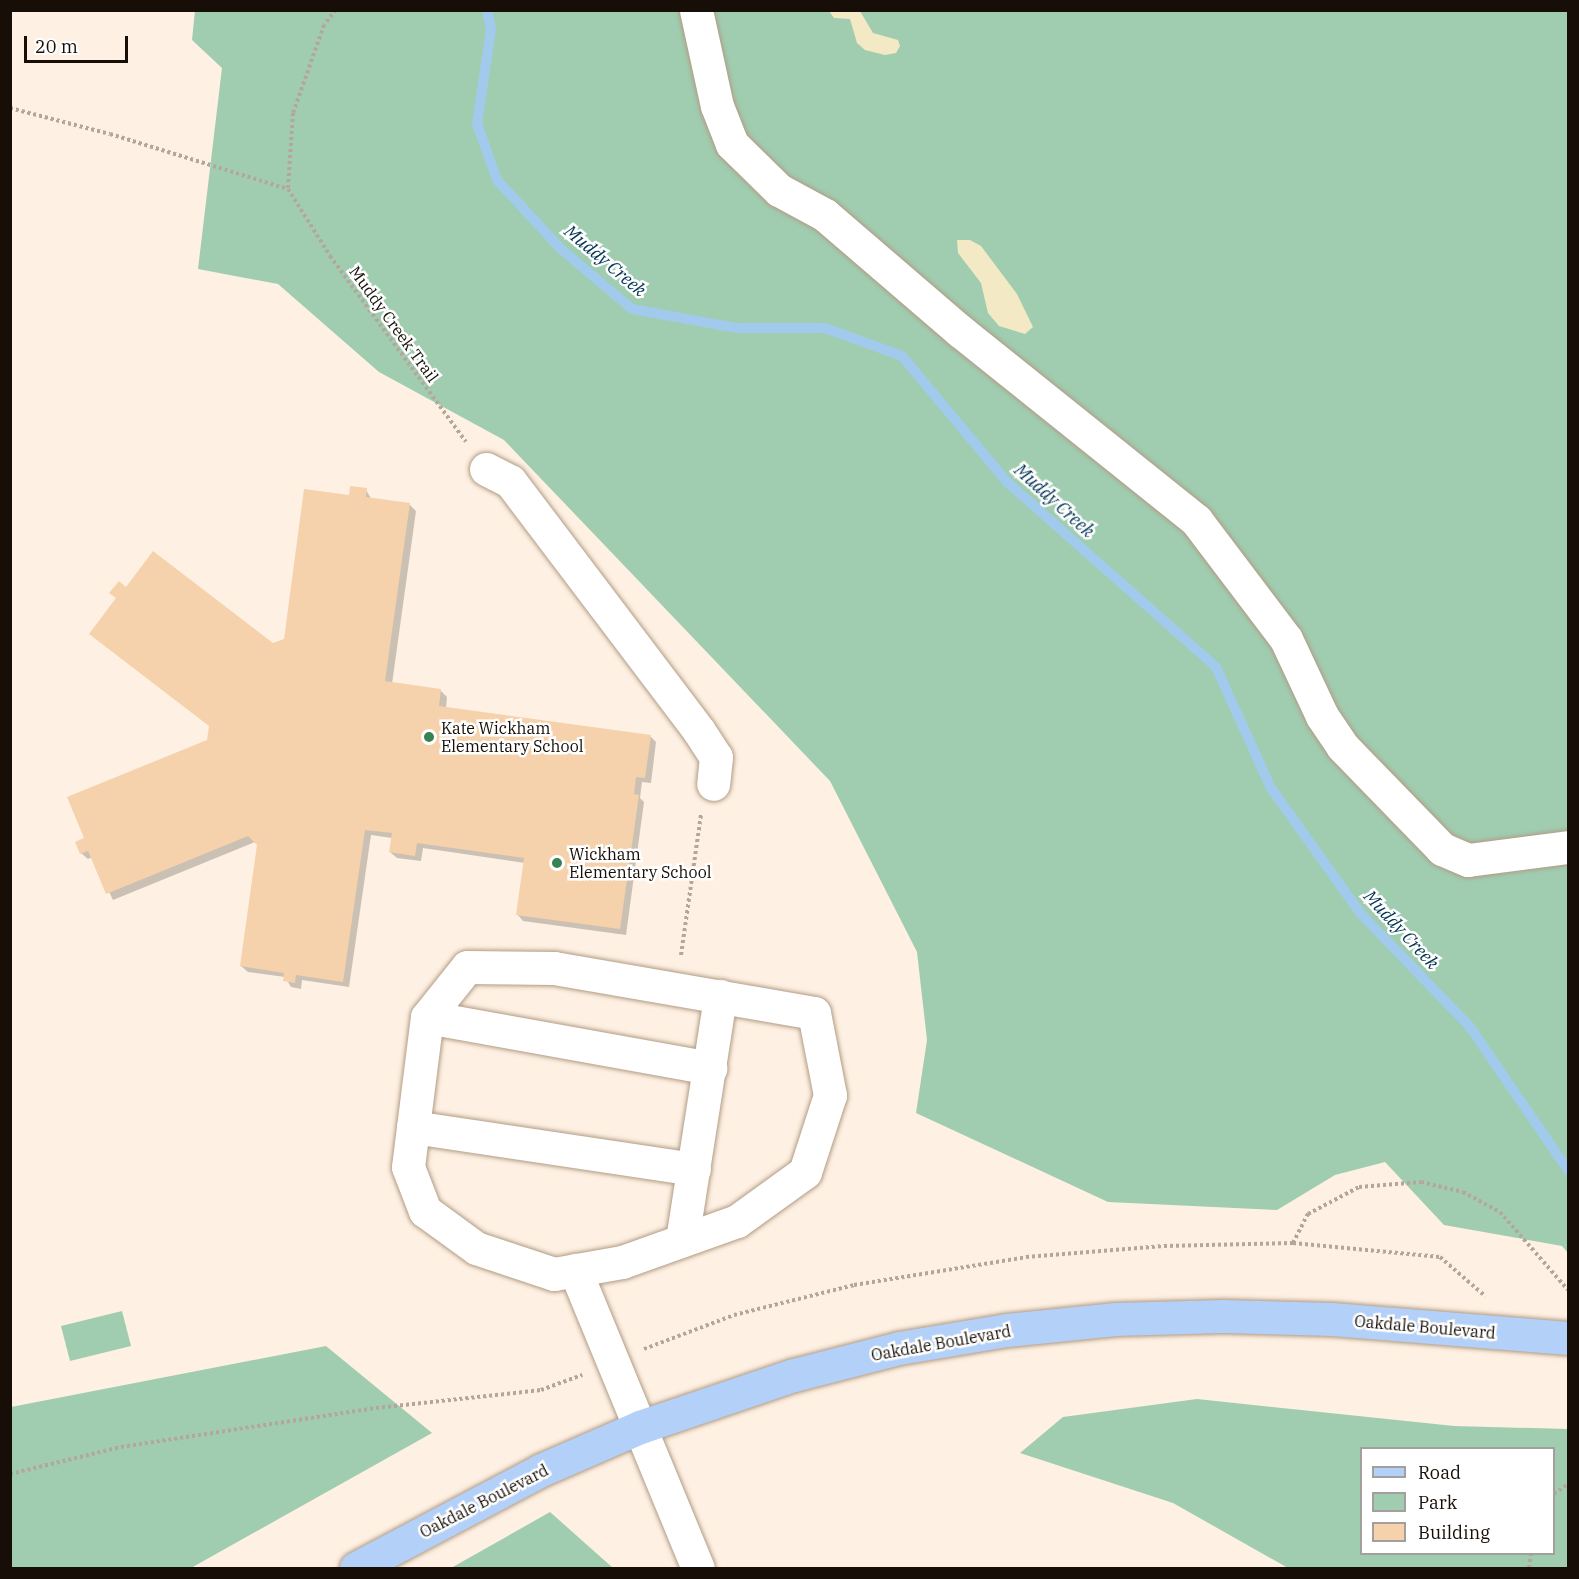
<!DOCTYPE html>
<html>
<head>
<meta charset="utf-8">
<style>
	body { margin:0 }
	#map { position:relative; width:1579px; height:1579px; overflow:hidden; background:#fef0e2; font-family:"IBM Plex Serif",serif }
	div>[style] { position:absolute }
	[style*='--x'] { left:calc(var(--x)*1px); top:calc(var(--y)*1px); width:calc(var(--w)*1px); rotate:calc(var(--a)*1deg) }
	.green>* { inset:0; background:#a0cdb0 }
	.sand>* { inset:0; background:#f3e9c4 }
	.shadow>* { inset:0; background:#0003 }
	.stream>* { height:10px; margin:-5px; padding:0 5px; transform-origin:5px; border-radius:5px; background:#a1caec }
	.building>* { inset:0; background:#f5d2ab }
	.path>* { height:4px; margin-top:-2px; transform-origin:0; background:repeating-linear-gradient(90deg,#b3a79b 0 3px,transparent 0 6px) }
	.roads { filter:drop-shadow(0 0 2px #b19c85) drop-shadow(0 0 2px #b19c85) }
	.minor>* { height:33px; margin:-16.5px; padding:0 16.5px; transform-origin:16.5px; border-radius:16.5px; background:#fff }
	.major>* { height:33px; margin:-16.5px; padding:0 16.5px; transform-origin:16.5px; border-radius:16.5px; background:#b3d0f8 }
	.dots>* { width:16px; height:16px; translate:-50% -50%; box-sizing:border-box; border:3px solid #fff; border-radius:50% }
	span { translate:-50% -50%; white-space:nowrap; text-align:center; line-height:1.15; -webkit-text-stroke:5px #fff; paint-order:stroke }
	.street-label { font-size:16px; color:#170f07 }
	.poi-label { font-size:16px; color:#170f07 }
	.left { translate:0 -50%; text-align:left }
	.water-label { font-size:18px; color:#013454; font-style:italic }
	.frame { position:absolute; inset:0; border:12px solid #170f07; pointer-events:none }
	.legend { position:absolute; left:1360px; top:1447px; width:195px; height:108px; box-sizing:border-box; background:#fff; border:2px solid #a29f9c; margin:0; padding:8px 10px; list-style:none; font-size:18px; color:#170f07 }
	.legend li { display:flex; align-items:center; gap:12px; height:30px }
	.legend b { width:30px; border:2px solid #a29f9c }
	.scale { position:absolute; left:24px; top:36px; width:104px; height:27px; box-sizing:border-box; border:3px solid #170f07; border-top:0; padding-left:8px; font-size:18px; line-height:21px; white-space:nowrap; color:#170f07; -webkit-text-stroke:4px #fff; paint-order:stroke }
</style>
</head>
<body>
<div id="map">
	<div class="green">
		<i style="clip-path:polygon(195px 10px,1568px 11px,1568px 1253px,1562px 1246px,1444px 1225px,1385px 1162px,1335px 1175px,1277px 1210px,1108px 1202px,916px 1113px,927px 1040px,917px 952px,830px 781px,504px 440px,379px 372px,278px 284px,198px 269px,222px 68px,192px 40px)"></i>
		<i style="clip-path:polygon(122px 1311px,131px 1346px,70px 1361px,61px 1326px)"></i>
		<i style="clip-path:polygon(326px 1346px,432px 1433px,191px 1568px,11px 1568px,11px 1407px)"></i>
		<i style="clip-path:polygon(evenodd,1197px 1399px,1454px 1426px,1568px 1429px,1568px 1568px,1288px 1568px,1173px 1503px,1020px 1453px,1063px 1417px,1197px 1399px,1362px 1448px,1554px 1448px,1554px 1554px,1362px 1554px,1362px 1448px)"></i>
		<i style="clip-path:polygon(550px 1512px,613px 1568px,451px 1568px)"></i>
	</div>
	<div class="sand">
		<i style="clip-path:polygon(829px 11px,860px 11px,873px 33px,898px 40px,900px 46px,896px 53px,885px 55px,865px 50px,857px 43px,850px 19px,834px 18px)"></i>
		<i style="clip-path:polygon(957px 240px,970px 240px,981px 246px,1017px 294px,1033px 327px,1025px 334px,999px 326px,988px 313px,981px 283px,958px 253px)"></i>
	</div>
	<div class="shadow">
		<i style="clip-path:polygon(366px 490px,372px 500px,410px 505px,416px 511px,392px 684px,441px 691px,447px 697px,446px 708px,650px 736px,656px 742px,651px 783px,642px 782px,640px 798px,644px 802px,626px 935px,523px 921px,517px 914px,525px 863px,423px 848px,421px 861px,397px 858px,390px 852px,392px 838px,371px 835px,349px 987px,302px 980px,301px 989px,291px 987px,285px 977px,248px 972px,241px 966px,259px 845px,255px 842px,113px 900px,92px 857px,88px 859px,81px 853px,86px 839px,208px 741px,211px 727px,91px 634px,126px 589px,273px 644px,285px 640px,350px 497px)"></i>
	</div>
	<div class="stream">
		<i style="--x:487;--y:10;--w:19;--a:78"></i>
		<i style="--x:491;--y:29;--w:96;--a:98.4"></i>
		<i style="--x:477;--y:124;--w:59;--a:70.3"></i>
		<i style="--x:497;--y:180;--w:94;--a:47.2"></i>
		<i style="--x:561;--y:249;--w:93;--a:40.2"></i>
		<i style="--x:632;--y:309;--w:107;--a:10.3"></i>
		<i style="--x:737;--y:328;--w:88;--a:0"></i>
		<i style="--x:825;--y:328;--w:82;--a:20"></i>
		<i style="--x:902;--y:356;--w:164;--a:50.2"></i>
		<i style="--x:1007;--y:482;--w:279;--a:41.5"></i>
		<i style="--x:1216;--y:667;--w:133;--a:65.6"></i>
		<i style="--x:1271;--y:788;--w:155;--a:54.5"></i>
		<i style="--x:1361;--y:914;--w:157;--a:46"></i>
		<i style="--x:1470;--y:1027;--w:173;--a:55.6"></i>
	</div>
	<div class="building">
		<i style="clip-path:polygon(350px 486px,367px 488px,366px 497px,410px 503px,385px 681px,441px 689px,439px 706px,651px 735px,645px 778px,636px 777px,634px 794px,639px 795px,620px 929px,516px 915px,524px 858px,417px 843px,415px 856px,389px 852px,392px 833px,365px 830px,343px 982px,296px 975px,295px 983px,283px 981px,284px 973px,240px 966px,257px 845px,248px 836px,106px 894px,88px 851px,80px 854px,75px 842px,84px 838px,67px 797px,207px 740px,209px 726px,89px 634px,116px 598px,109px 593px,119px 581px,126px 587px,153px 551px,273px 643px,284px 639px,304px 489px,349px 495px)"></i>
	</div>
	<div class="path">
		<i style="--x:336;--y:10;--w:19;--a:129"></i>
		<i style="--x:324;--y:25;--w:93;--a:109.4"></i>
		<i style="--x:293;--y:113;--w:76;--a:93.8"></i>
		<i style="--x:288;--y:189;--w:79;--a:57.9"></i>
		<i style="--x:330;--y:256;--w:230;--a:53.8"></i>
		<i style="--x:10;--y:108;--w:103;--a:14.6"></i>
		<i style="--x:110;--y:134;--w:186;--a:17.2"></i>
		<i style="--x:681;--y:955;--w:142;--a:-81.9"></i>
		<i style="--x:1293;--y:1243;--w:33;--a:-63"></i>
		<i style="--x:1308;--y:1214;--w:58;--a:-27.9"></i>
		<i style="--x:1359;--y:1187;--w:62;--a:-4.6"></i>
		<i style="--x:1421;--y:1182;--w:43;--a:13.4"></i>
		<i style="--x:1463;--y:1192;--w:42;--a:28.4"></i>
		<i style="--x:1500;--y:1212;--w:103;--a:48.9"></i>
		<i style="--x:644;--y:1349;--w:96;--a:-20.7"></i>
		<i style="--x:734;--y:1315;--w:124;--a:-14"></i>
		<i style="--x:854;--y:1285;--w:174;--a:-9.2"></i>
		<i style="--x:1026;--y:1257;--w:138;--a:-4.6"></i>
		<i style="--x:1164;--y:1246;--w:129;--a:-1.3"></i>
		<i style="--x:1293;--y:1243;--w:148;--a:5.4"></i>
		<i style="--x:1440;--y:1257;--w:60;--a:40.9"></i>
		<i style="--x:10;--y:1474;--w:114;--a:-13.7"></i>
		<i style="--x:121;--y:1447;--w:258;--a:-8.7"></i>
		<i style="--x:376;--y:1408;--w:166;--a:-6.2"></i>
		<i style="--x:541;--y:1390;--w:44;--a:-20.1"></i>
		<i style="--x:1554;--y:1494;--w:17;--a:-36"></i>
		<i style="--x:1529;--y:1568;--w:14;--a:-82"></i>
	</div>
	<div class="roads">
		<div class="minor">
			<i style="--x:696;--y:10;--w:98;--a:77.7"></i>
			<i style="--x:717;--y:106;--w:41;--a:68.5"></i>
			<i style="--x:732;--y:144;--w:66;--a:44.4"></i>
			<i style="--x:779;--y:190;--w:52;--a:28.5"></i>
			<i style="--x:825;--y:215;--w:178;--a:40.7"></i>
			<i style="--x:960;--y:331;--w:302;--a:38.7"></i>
			<i style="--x:1196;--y:520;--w:149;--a:52.9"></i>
			<i style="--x:1286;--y:639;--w:85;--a:64.9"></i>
			<i style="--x:1322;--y:716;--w:36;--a:56"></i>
			<i style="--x:1342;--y:746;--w:144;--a:45.8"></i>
			<i style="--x:1442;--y:849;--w:28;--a:23"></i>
			<i style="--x:1468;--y:860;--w:101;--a:-7.4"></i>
			<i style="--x:486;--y:469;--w:27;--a:27"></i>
			<i style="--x:510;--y:481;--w:313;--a:52.9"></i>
			<i style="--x:699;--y:731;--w:31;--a:57"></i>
			<i style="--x:716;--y:757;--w:27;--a:96"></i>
			<i style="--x:467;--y:967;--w:87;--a:0.7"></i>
			<i style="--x:554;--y:968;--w:264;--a:9.8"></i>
			<i style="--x:814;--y:1013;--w:84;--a:79"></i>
			<i style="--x:830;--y:1095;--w:81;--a:108"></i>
			<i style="--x:805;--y:1172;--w:84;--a:144.2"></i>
			<i style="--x:737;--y:1221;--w:122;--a:160.4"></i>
			<i style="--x:622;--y:1262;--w:69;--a:170"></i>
			<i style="--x:554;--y:1274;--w:82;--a:-161.6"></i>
			<i style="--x:476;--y:1248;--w:63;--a:-144"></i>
			<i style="--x:425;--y:1211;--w:47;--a:-111.1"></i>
			<i style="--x:408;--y:1167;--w:151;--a:-82.8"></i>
			<i style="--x:427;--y:1017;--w:64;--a:-51.3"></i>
			<i style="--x:427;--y:1017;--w:288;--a:10.2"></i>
			<i style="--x:413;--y:1127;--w:284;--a:8.5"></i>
			<i style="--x:682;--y:1240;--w:247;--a:-81.1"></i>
			<i style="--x:575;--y:1270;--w:322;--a:67.6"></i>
		</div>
		<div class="major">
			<i style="--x:356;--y:1568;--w:209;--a:-27.9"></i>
			<i style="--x:541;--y:1470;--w:108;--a:-23.5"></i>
			<i style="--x:640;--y:1427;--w:163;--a:-18.7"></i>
			<i style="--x:794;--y:1375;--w:108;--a:-14.4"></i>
			<i style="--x:899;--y:1348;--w:109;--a:-9.5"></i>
			<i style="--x:1007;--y:1330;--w:109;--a:-5.8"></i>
			<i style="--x:1115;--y:1319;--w:108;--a:-1.6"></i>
			<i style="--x:1223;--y:1316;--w:109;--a:1.6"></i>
			<i style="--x:1332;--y:1319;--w:237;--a:4.6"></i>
		</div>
	</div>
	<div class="dots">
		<i style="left:429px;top:737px;background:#378352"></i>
		<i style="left:557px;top:863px;background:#378352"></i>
	</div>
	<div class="street-label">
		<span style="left:394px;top:324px;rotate:54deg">Muddy Creek Trail</span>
		<span style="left:1425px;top:1327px;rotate:5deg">Oakdale Boulevard</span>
		<span style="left:941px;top:1343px;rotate:-10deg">Oakdale Boulevard</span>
		<span style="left:484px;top:1501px;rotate:-27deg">Oakdale Boulevard</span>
	</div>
	<div class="poi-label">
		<span class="left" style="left:441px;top:737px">Kate Wickham<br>Elementary School</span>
		<span class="left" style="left:569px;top:863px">Wickham<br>Elementary School</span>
	</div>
	<div class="water-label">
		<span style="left:605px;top:261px;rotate:40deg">Muddy Creek</span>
		<span style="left:1054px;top:501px;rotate:42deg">Muddy Creek</span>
		<span style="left:1401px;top:930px;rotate:47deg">Muddy Creek</span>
	</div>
	<div class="frame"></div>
	<ul class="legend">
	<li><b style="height:8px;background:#b3d0f8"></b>Road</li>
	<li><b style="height:16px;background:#a0cdb0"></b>Park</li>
	<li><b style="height:16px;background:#f5d2ab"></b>Building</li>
	</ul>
	<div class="scale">20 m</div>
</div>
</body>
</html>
